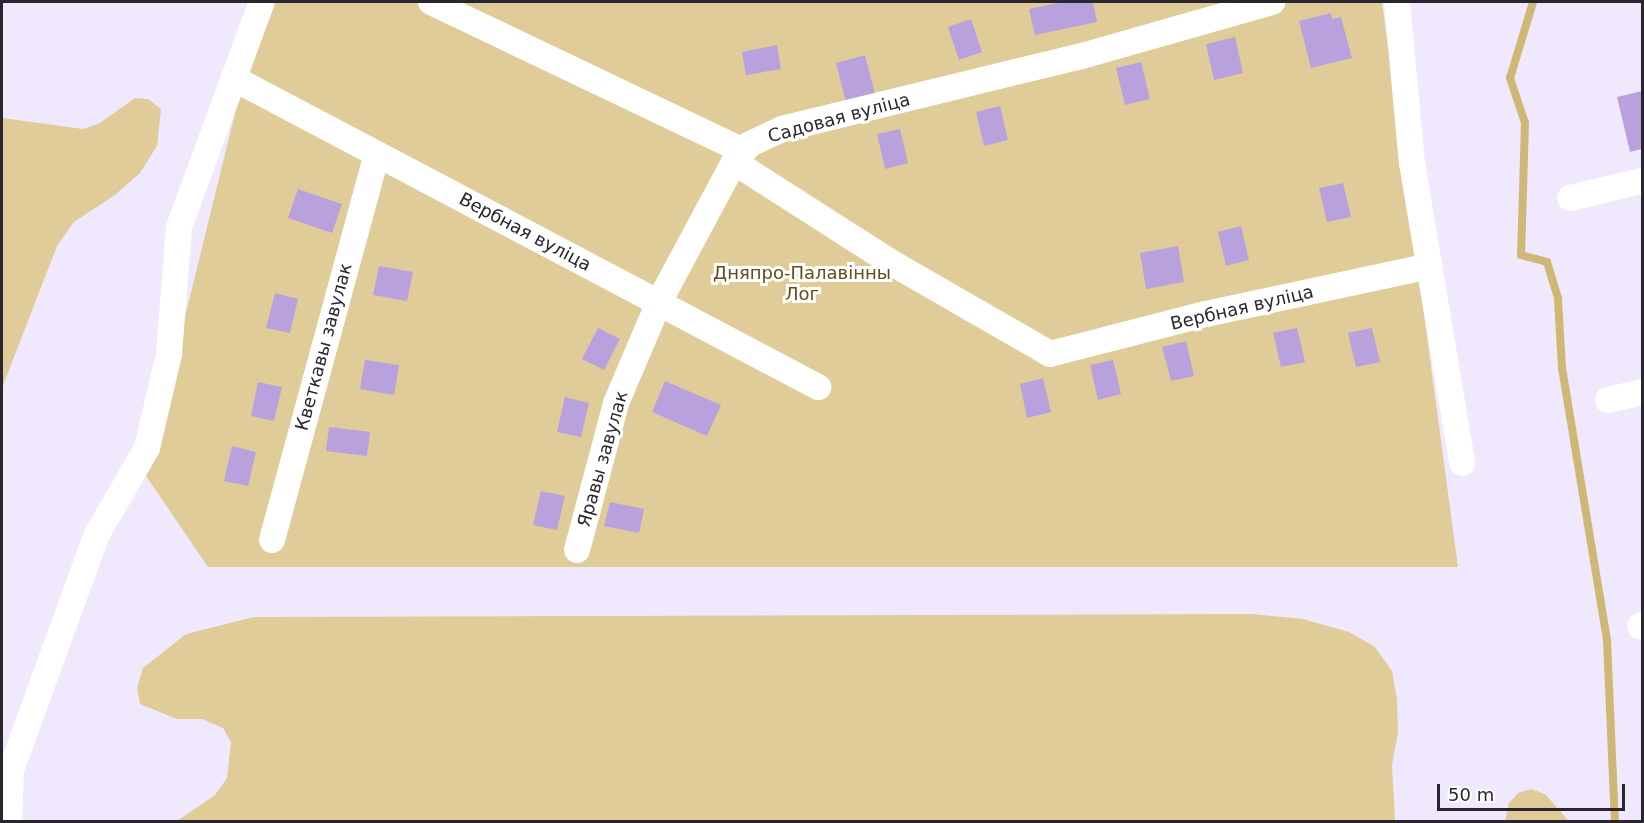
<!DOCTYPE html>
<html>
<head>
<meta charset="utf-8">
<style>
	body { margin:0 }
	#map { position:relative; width:1644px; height:823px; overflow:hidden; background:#f0e9fe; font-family:"DejaVu Sans",sans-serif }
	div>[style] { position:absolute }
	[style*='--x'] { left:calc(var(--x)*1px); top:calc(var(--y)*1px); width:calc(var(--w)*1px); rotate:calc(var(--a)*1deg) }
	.green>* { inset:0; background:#dfcc98 }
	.stream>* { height:8px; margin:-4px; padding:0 4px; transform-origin:4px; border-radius:4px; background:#cfb875 }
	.building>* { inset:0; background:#b9a1de }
	.street>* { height:26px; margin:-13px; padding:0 13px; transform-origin:13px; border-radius:13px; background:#fff }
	span { translate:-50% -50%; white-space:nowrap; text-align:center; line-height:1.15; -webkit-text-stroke:6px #fff; paint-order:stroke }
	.street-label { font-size:18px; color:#29262e }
	.park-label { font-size:18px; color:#5f4e1b }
	.frame { position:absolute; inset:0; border:3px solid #29262e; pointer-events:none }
	.scale { position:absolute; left:1437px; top:784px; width:188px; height:27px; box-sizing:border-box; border:3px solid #29262e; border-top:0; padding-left:8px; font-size:18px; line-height:21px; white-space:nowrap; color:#29262e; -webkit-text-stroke:4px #fff; paint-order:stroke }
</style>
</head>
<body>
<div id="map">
	<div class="green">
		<i style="clip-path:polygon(274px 2px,1382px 2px,1458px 567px,208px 567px,146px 476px,236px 109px)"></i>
		<i style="clip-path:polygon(135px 98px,148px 99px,161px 109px,157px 146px,140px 173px,115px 195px,74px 222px,57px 246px,2px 388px,2px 118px,83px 129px,100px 123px)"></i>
		<i style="clip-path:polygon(1252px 614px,1303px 619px,1349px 632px,1375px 647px,1392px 671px,1397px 699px,1398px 732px,1392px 765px,1395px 821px,177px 821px,215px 795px,227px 778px,231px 742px,223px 728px,202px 719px,177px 719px,140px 704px,137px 688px,143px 668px,186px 634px,254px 617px)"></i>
		<i style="clip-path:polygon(1531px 789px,1545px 794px,1569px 821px,1505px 821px,1509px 803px,1518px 793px)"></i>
	</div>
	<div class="stream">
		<i style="--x:1533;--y:2;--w:79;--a:106.8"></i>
		<i style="--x:1510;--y:78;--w:47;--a:71.6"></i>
		<i style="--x:1525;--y:123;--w:132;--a:91.7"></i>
		<i style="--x:1521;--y:255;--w:27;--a:15"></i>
		<i style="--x:1547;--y:262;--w:39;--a:73"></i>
		<i style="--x:1558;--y:299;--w:69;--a:86.7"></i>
		<i style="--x:1562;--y:368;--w:276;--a:80.6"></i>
		<i style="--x:1607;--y:640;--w:182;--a:87.5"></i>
	</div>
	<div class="building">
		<i style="clip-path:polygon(1063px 2px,1093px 2px,1097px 22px,1035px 35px,1029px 9px)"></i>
		<i style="clip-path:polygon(1331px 13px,1332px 19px,1341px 17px,1352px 58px,1311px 68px,1299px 21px)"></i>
		<i style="clip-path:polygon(971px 19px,982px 52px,959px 60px,948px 27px)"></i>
		<i style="clip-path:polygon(1235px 37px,1243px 73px,1214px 80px,1206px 44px)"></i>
		<i style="clip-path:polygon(777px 45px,781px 69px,746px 75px,742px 52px)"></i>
		<i style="clip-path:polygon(865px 55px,875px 94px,846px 102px,836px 63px)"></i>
		<i style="clip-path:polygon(1141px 62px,1150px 99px,1125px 105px,1116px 68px)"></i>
		<i style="clip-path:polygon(1642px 91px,1642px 149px,1630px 152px,1617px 97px)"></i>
		<i style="clip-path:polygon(1000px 106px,1008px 140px,984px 146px,976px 112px)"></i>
		<i style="clip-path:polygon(900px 129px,908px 163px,885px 169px,877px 134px)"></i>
		<i style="clip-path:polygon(1343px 183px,1351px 217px,1327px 222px,1319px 188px)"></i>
		<i style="clip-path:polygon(298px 189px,342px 204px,332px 233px,288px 218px)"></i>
		<i style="clip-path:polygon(1241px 226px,1249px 260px,1226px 266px,1218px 232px)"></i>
		<i style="clip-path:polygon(1178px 246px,1184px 282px,1146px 289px,1140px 253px)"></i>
		<i style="clip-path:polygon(379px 266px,413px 272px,407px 301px,373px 295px)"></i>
		<i style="clip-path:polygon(275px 293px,298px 299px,290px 333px,266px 328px)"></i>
		<i style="clip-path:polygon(598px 328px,620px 339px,604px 370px,582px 359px)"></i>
		<i style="clip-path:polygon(1297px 328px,1305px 362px,1281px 367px,1273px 333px)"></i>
		<i style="clip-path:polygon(1372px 328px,1380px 362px,1356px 367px,1348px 333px)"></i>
		<i style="clip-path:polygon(1186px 341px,1194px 376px,1171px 381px,1162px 347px)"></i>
		<i style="clip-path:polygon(365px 360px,399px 365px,394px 395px,360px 389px)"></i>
		<i style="clip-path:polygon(1113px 360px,1121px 394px,1098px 400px,1090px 365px)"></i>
		<i style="clip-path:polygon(1043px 378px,1051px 412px,1027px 418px,1020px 384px)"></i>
		<i style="clip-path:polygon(665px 381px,721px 405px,707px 436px,652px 412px)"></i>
		<i style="clip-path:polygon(258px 382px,282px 387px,274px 421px,251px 416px)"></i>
		<i style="clip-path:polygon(565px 397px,589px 403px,581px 437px,557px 432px)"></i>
		<i style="clip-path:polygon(329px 427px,370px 432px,367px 456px,326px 451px)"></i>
		<i style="clip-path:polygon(232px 446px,256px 452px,248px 486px,224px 481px)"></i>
		<i style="clip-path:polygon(541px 491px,565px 496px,557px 530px,533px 525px)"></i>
		<i style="clip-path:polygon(610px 502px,644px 509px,639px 533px,604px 526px)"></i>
	</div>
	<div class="street">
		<i style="--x:431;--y:2;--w:346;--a:25.5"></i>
		<i style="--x:1397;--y:2;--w:162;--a:84.7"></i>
		<i style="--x:1412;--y:163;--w:304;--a:80.5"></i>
		<i style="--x:233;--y:78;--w:662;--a:27.84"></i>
		<i style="--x:734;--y:162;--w:188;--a:32.6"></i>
		<i style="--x:892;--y:263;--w:182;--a:29.9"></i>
		<i style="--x:1050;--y:354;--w:161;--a:-14.4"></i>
		<i style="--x:1206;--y:314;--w:228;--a:-12.1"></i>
		<i style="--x:1570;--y:198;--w:74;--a:-13.3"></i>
		<i style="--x:1608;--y:400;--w:35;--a:-13"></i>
		<i style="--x:272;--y:540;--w:400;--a:-74.8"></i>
		<i style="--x:577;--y:550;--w:152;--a:-75.1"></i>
		<i style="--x:616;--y:403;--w:110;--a:-66.9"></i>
		<i style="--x:659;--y:302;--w:159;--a:-61.8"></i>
		<i style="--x:734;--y:162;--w:24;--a:-48"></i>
		<i style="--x:750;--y:144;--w:35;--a:-25"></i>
		<i style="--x:782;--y:129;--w:309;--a:-13.7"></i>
		<i style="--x:1082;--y:56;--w:198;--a:-15.9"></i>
		<i style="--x:1640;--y:626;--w:2;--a:-27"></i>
		<i style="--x:9;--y:822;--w:52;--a:-87.8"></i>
		<i style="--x:11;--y:770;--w:249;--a:-70"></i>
		<i style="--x:96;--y:536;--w:102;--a:-59.9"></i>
		<i style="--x:147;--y:448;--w:97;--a:-76.8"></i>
		<i style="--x:169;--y:354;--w:127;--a:-85.5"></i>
		<i style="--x:179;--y:227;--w:240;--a:-69.8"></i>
	</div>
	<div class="street-label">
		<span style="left:839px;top:118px;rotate:-15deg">Садовая вуліца</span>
		<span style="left:525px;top:232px;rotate:28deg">Вербная вуліца</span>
		<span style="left:1242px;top:308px;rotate:-13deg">Вербная вуліца</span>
		<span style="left:324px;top:347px;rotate:-75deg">Кветкавы завулак</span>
		<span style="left:603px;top:459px;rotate:-74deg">Яравы завулак</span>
	</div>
	<div class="park-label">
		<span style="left:802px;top:284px">Дняпро-Палавінны<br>Лог</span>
	</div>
	<div class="frame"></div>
	<div class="scale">50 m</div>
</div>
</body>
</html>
